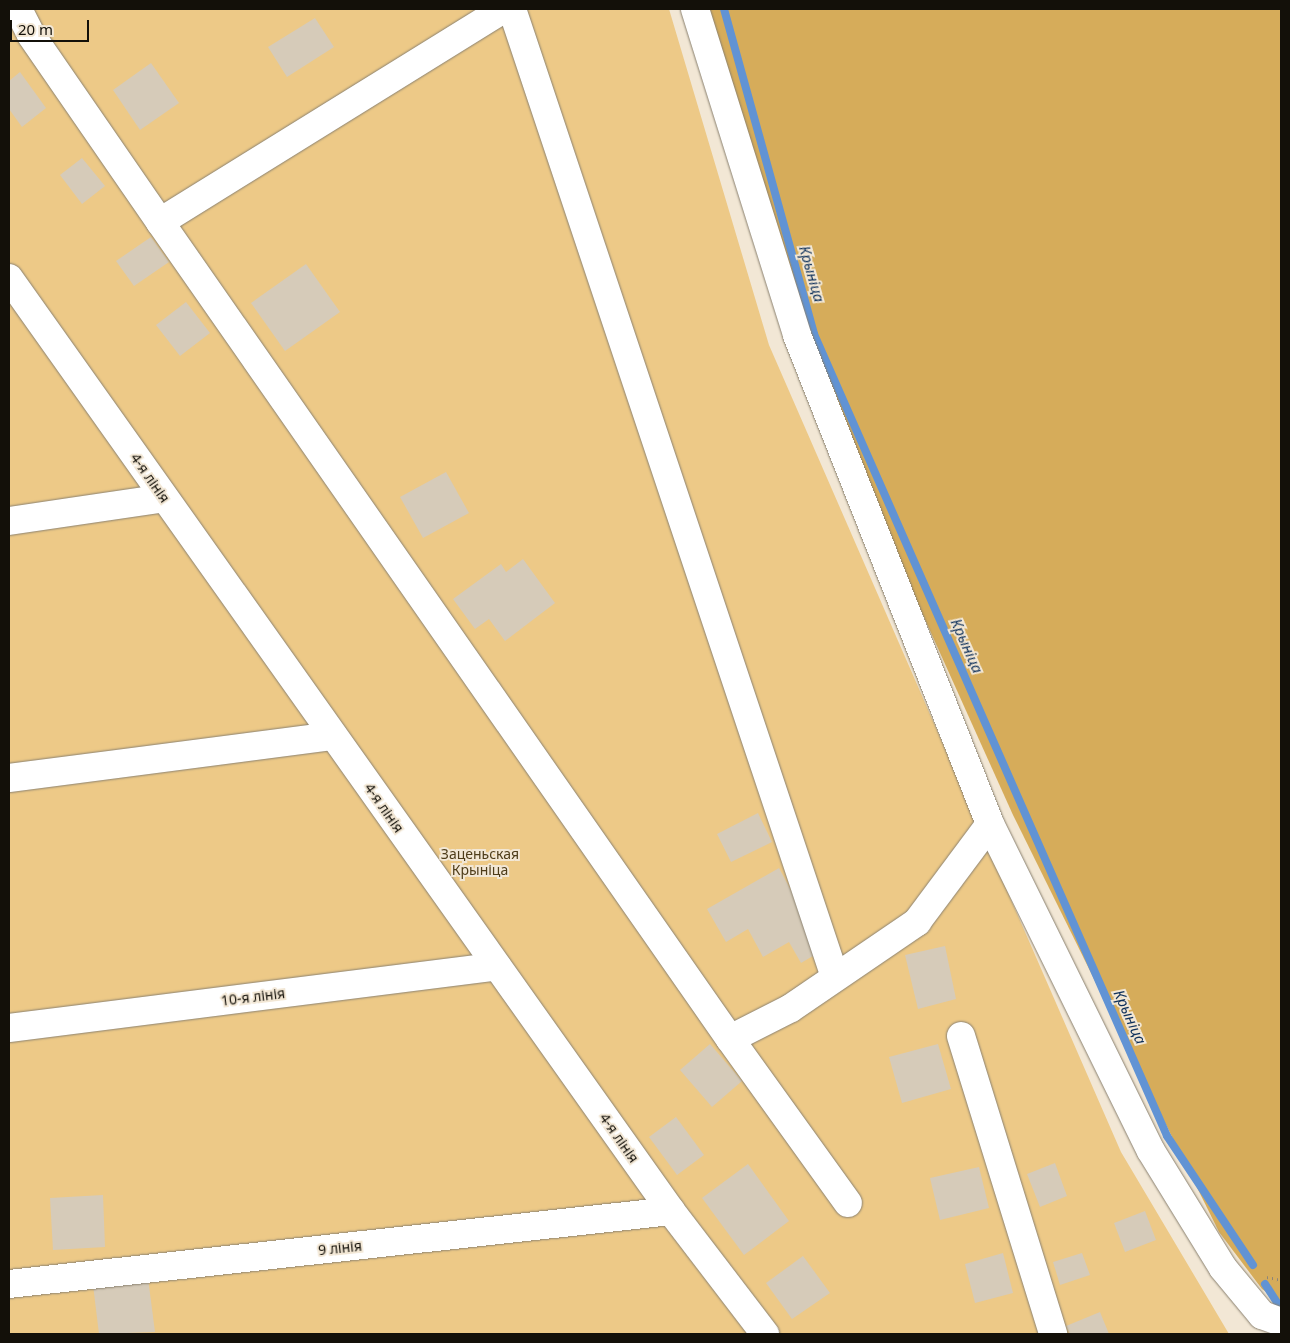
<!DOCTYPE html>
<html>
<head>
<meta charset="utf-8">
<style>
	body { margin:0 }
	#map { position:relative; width:1290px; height:1343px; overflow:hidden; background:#f2e7d5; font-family:"Noto Sans",sans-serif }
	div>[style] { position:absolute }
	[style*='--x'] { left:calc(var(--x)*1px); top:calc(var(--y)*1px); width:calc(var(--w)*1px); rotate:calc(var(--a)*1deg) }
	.green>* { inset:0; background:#edc987 }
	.forest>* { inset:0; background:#d6ac5a }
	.stream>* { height:8px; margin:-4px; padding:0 4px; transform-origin:4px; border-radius:4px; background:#6193d4 }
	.building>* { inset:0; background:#d6cbb9 }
	.path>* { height:3px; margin-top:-1.5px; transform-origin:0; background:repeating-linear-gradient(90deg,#8d8578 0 1px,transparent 0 5px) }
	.roads { filter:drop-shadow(0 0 1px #8a8170) drop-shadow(0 0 1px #8a8170) }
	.minor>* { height:28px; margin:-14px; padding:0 14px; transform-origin:14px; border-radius:14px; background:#fff }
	span { translate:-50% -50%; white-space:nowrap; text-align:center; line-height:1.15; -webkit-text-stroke:4px #f2e7d5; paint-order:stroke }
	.street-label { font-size:14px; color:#131009 }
	.park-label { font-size:14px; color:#4f3d1a }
	.water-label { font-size:15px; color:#0f315b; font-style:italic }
	.frame { position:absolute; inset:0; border:10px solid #131009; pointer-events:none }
	.scale { position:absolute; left:10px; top:20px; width:79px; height:22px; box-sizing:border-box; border:2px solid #131009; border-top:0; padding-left:6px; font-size:15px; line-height:18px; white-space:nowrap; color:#131009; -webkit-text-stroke:4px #f2e7d5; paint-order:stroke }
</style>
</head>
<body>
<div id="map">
	<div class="green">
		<i style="clip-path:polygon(9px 9px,669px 9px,769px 345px,1121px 1152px,1229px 1334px,9px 1334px)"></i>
	</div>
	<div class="forest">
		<i style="clip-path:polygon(696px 9px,1281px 9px,1281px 1302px,1262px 1289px,1219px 1232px,1013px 815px,800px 342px)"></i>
	</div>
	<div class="stream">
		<i style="--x:724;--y:9;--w:337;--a:74.5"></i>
		<i style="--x:814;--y:334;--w:876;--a:66.24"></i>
		<i style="--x:1167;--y:1136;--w:155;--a:56.3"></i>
		<i style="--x:1265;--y:1284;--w:30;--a:57"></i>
	</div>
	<div class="building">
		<i style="clip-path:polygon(315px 18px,334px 47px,287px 77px,268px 47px)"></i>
		<i style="clip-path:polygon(151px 63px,179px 103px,140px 130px,113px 90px)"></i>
		<i style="clip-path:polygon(20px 72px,46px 108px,22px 127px,9px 109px,9px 81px)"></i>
		<i style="clip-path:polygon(82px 158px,105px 186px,82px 204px,60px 175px)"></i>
		<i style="clip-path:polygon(151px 237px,169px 262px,134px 286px,116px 261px)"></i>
		<i style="clip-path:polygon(306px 264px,340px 312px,285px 351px,251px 303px)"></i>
		<i style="clip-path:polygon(186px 302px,210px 333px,180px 356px,156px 325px)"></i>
		<i style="clip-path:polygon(446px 472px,469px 513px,423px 538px,400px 497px)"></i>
		<i style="clip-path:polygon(523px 559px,555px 603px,505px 641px,489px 619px,475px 629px,453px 599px,501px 564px,506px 572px)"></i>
		<i style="clip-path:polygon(758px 813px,772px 842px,731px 862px,717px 834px)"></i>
		<i style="clip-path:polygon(779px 868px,823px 950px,801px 963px,789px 942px,763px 957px,748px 929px,726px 942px,707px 909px)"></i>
		<i style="clip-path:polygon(945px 946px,956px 999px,918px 1009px,905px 955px)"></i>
		<i style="clip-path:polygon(710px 1044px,742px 1081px,712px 1107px,680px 1070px)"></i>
		<i style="clip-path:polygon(938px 1044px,951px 1089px,902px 1103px,889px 1057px)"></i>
		<i style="clip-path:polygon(676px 1117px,704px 1155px,677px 1175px,649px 1137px)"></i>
		<i style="clip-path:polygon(1055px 1163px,1067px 1196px,1040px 1207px,1027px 1174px)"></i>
		<i style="clip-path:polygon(748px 1164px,789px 1221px,744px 1255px,702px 1198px)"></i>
		<i style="clip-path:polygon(979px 1167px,989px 1208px,940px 1220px,930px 1178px)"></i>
		<i style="clip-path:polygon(103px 1195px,105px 1247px,53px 1250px,50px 1198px)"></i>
		<i style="clip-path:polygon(1145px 1211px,1156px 1240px,1125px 1252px,1114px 1223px)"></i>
		<i style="clip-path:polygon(1003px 1253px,1013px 1293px,975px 1303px,965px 1264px)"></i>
		<i style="clip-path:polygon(1082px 1253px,1090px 1275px,1060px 1285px,1053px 1262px)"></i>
		<i style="clip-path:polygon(803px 1256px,830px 1293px,792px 1319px,766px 1283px)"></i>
		<i style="clip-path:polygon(148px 1278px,155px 1332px,99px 1334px,93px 1285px)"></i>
		<i style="clip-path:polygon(1100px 1312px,1109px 1334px,1070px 1334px,1066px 1326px)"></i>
	</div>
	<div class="path">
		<i style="--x:1267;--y:1277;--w:14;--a:12"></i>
	</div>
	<div class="roads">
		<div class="minor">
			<i style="--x:18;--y:9;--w:29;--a:63"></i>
			<i style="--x:31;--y:35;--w:227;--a:55.4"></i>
			<i style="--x:160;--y:222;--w:996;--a:55.1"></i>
			<i style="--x:730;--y:1039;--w:202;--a:54.3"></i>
			<i style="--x:512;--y:9;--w:1020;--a:71.55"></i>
			<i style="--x:695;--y:9;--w:342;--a:72.6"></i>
			<i style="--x:797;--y:335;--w:526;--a:68.46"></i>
			<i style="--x:990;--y:824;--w:364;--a:63.8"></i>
			<i style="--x:1151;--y:1151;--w:137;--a:58.4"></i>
			<i style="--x:1223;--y:1268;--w:61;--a:50.3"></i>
			<i style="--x:1262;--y:1315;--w:20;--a:20"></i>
			<i style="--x:160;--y:222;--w:405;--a:-31.8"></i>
			<i style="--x:9;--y:278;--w:1144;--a:54.64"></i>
			<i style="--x:671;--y:1211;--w:155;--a:52.6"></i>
			<i style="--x:9;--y:521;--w:157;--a:-8.4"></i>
			<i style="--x:9;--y:778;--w:327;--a:-7.4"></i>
			<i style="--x:9;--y:1028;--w:492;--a:-7.2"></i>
			<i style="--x:961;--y:1036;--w:312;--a:72.8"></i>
			<i style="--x:730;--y:1039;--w:68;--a:-26.9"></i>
			<i style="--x:791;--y:1008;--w:153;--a:-34.3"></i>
			<i style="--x:917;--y:922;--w:122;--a:-53.3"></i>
			<i style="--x:9;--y:1284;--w:666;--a:-6.29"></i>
		</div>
	</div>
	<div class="street-label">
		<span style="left:150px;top:478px;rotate:55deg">4-я лінія</span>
		<span style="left:384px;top:808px;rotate:55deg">4-я лінія</span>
		<span style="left:253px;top:997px;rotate:-7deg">10-я лінія</span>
		<span style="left:619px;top:1138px;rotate:55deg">4-я лінія</span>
		<span style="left:340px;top:1248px;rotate:-6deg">9 лінія</span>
	</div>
	<div class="park-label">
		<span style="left:480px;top:862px">Заценьская<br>Крыніца</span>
	</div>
	<div class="water-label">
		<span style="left:812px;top:274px;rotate:74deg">Крыніца</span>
		<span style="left:967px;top:646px;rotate:66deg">Крыніца</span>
		<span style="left:1130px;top:1017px;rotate:66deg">Крыніца</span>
	</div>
	<div class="frame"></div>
	<div class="scale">20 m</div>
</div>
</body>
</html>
